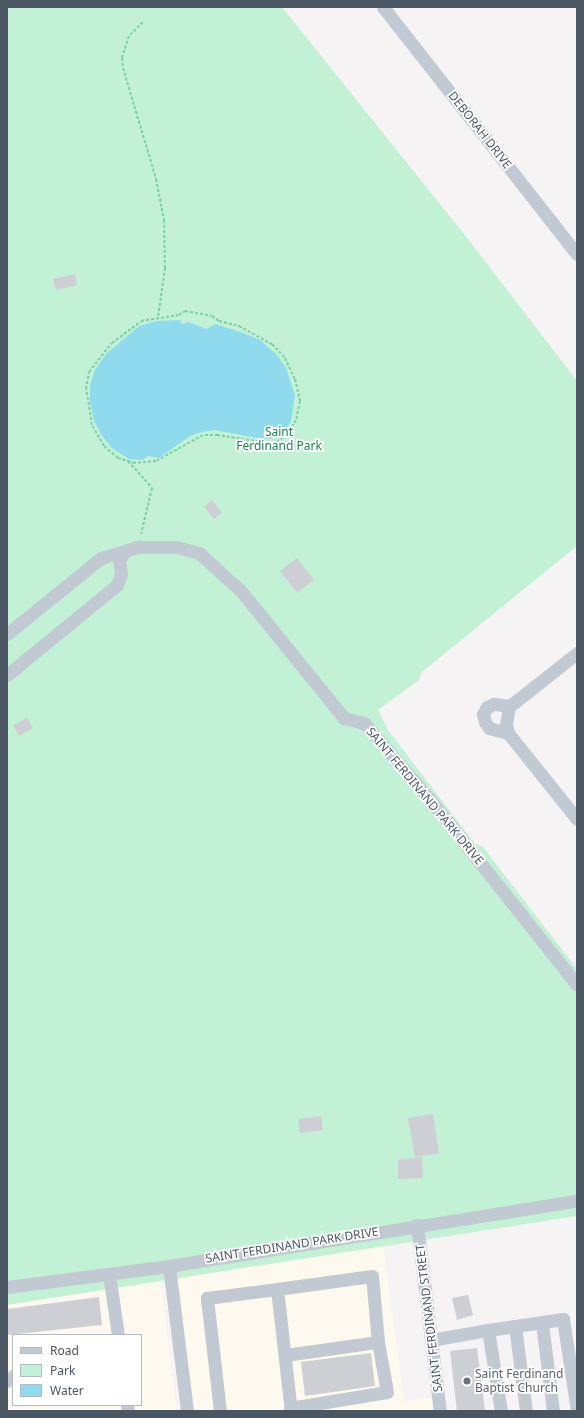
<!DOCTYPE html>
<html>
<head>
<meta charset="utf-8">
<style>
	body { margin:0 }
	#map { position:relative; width:584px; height:1418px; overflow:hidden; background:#f5f3f3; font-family:"Noto Sans",sans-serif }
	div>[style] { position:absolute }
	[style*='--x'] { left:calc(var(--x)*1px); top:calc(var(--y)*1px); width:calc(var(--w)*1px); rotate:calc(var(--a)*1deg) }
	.commercial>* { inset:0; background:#fdf9ef }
	.green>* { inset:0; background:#c3f1d5 }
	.water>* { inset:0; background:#90daee }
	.building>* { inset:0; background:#cdcfd5 }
	.path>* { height:2px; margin-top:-1px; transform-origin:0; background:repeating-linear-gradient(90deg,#7ad0a6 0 3px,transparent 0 5px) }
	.minor>* { height:13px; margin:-6.5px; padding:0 6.5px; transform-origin:6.5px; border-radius:6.5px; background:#c1cad2 }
	.dots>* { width:11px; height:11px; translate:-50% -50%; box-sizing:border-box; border:2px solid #fff; border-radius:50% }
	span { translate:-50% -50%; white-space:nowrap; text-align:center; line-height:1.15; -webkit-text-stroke:3.5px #fff; paint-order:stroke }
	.street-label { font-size:12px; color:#4a5661 }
	.park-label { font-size:12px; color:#17864f }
	.worship-label { font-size:12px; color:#5b616d }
	.left { translate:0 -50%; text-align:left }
	.frame { position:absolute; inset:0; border:8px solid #4a5661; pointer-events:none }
	.legend { position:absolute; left:12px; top:1334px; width:130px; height:72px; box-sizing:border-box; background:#fff; border:1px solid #b7bbc0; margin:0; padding:5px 7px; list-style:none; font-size:12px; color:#4a5661 }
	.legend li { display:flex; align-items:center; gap:8px; height:20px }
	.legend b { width:20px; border:1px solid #b7bbc0 }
</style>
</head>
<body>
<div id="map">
	<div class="commercial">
		<i style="clip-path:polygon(evenodd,7px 1196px,157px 1252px,177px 1411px,7px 1411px,7px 1196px,13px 1335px,141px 1335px,141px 1405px,13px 1405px,13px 1335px)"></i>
		<i style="clip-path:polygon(382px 1236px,404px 1401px,431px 1398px,433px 1411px,180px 1411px,163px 1272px)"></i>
	</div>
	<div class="green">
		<i style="clip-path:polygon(7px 7px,282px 7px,468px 239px,577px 381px,577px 546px,422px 672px,419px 680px,378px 710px,388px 730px,475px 844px,483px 847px,577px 969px,577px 1216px,7px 1305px)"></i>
	</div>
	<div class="water">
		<i style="clip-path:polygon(180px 320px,182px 324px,189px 322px,206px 329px,215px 324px,243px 333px,260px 340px,277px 355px,286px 368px,295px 395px,291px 421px,285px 431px,276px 438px,263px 439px,215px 430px,202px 432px,190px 436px,159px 458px,148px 456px,143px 460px,129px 459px,112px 448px,102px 436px,94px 421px,90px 402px,90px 385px,95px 370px,106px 354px,139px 326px,157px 321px)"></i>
	</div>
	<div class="building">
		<i style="clip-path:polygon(75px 274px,77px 285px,56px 290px,53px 279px)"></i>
		<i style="clip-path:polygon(212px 500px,222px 513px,214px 519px,204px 507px)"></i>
		<i style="clip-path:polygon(297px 558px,314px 580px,297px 593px,280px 571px)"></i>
		<i style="clip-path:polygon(27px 718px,33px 728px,19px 736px,13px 725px)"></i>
		<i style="clip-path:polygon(433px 1114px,439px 1153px,415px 1157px,408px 1118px)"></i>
		<i style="clip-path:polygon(321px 1116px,323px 1130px,300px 1133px,298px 1119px)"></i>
		<i style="clip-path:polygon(422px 1157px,423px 1178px,398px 1179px,398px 1160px)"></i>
		<i style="clip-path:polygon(468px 1295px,473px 1315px,457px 1320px,452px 1298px)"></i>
		<i style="clip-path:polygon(99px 1297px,102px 1325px,7px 1335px,7px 1309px)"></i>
		<i style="clip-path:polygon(477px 1348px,485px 1411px,457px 1411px,450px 1351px)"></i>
		<i style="clip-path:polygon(371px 1353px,375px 1386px,305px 1396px,301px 1362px)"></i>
	</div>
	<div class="path">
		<i style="--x:143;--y:22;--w:20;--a:135"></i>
		<i style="--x:129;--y:36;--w:23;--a:108"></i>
		<i style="--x:122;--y:58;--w:10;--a:84"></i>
		<i style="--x:123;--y:68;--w:116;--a:73.4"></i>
		<i style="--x:156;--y:179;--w:42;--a:79"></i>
		<i style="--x:164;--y:220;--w:48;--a:88.8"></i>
		<i style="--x:165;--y:268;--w:49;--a:98.1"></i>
		<i style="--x:185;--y:311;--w:27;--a:10"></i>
		<i style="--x:212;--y:316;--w:9;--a:36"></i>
		<i style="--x:219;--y:321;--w:21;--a:14"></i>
		<i style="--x:239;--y:326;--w:38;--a:29"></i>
		<i style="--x:272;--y:344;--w:19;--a:47"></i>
		<i style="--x:285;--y:358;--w:23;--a:65"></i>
		<i style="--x:295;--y:379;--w:23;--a:77"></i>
		<i style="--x:300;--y:401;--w:19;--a:102"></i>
		<i style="--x:296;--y:420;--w:17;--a:123"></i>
		<i style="--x:287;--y:434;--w:16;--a:142"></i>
		<i style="--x:274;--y:444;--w:57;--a:-170.9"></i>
		<i style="--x:218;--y:435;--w:15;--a:180"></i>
		<i style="--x:203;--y:435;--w:54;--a:151"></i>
		<i style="--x:156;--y:461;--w:21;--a:175"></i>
		<i style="--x:135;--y:463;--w:18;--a:-164"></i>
		<i style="--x:118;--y:458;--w:18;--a:-139"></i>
		<i style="--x:104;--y:446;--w:24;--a:-120"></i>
		<i style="--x:92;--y:425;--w:36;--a:-99"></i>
		<i style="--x:86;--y:389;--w:17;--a:-80"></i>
		<i style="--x:89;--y:372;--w:37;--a:-52"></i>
		<i style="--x:112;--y:343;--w:36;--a:-37"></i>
		<i style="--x:141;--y:321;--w:38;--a:-9"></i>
		<i style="--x:179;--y:315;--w:7;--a:-34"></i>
		<i style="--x:128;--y:461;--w:36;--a:48"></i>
		<i style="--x:152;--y:488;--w:47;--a:103.4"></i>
	</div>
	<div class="minor">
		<i style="--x:383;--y:7;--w:314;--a:51.9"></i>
		<i style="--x:7;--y:634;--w:121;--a:-39"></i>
		<i style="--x:101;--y:558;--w:39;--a:-17"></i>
		<i style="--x:138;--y:547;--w:39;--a:0"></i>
		<i style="--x:177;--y:547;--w:23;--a:15"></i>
		<i style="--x:199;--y:553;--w:57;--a:42.1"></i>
		<i style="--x:241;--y:591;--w:164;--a:51"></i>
		<i style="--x:344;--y:718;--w:21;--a:14"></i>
		<i style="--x:364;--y:723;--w:104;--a:49.3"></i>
		<i style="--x:432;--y:802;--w:233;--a:51.6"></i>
		<i style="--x:577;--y:653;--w:79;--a:141.7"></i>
		<i style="--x:515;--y:702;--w:7;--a:146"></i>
		<i style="--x:509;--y:706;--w:15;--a:-172"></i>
		<i style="--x:494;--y:704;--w:8;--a:157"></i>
		<i style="--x:487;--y:707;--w:8;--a:120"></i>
		<i style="--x:483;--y:714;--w:8;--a:76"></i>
		<i style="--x:485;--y:722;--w:7;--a:56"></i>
		<i style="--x:489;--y:728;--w:20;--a:15"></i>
		<i style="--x:508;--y:733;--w:110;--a:51.3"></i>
		<i style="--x:7;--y:675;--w:142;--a:-39.3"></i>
		<i style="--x:117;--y:585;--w:12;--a:-70"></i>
		<i style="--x:121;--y:574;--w:14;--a:-98"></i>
		<i style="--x:119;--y:560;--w:11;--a:-56"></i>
		<i style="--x:508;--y:733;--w:8;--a:-104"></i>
		<i style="--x:506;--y:725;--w:19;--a:-81"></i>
		<i style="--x:417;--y:1225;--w:187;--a:83"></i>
		<i style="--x:169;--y:1266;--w:146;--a:82.9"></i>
		<i style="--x:109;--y:1274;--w:62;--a:81.6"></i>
		<i style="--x:7;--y:1287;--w:163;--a:-7.4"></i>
		<i style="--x:169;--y:1266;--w:413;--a:-9.1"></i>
		<i style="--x:542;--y:1323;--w:89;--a:82.9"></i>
		<i style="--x:515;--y:1326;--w:86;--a:82.6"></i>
		<i style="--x:431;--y:1340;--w:58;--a:-10"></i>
		<i style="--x:285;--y:1355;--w:94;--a:-8"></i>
		<i style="--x:378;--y:1342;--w:66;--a:-95.2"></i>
		<i style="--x:372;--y:1276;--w:96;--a:172.2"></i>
		<i style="--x:277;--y:1289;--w:123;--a:83.5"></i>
		<i style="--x:7;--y:1381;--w:8;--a:-40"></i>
		<i style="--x:127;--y:1405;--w:6;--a:81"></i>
		<i style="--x:290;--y:1408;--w:98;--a:-9.4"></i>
		<i style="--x:387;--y:1392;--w:51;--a:-100.2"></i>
		<i style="--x:220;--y:1411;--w:114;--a:-96.6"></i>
		<i style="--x:207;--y:1298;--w:71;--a:-7.3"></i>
		<i style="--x:501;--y:1411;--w:82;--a:-99.1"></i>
		<i style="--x:488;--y:1330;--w:76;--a:-8.3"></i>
		<i style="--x:563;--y:1319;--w:93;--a:81.3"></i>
	</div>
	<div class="dots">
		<i style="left:467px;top:1381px;background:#6b7280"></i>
	</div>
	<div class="street-label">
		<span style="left:480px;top:130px;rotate:52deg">DEBORAH DRIVE</span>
		<span style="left:425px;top:796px;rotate:50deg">SAINT FERDINAND PARK DRIVE</span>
		<span style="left:292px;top:1245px;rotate:-9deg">SAINT FERDINAND PARK DRIVE</span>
		<span style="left:429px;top:1318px;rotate:-97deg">SAINT FERDINAND STREET</span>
	</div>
	<div class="park-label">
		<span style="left:279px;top:439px">Saint<br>Ferdinand Park</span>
	</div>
	<div class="worship-label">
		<span class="left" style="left:475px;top:1381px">Saint Ferdinand<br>Baptist Church</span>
	</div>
	<div class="frame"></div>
	<ul class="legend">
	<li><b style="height:5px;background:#c1cad2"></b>Road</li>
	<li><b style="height:11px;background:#c3f1d5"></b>Park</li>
	<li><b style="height:11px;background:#90daee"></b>Water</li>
	</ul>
</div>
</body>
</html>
